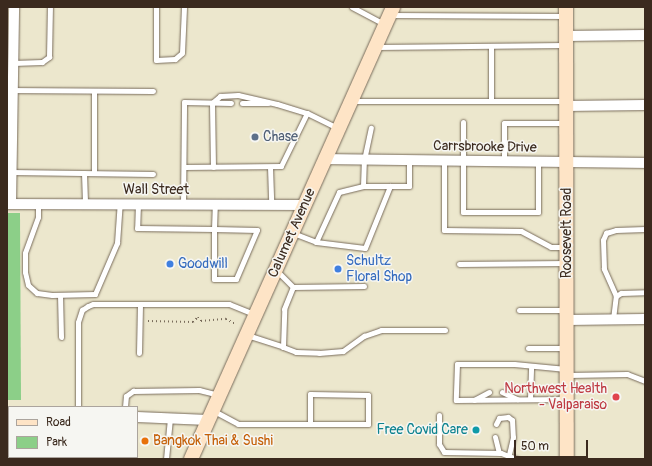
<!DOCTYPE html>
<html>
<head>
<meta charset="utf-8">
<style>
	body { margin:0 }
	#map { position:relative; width:652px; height:466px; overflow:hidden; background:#ece7cd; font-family:Pangolin,sans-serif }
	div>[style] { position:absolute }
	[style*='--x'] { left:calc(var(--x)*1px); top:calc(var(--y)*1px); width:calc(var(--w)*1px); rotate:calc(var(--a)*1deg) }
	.green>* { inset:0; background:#8ccf88 }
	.path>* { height:2px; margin-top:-1px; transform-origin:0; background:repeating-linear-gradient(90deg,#796c5b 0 1px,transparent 0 4px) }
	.roads { filter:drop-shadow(0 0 1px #796c5b) drop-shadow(0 0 1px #796c5b) }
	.lane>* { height:5px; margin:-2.5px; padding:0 2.5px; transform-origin:2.5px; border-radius:2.5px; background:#fff }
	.street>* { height:10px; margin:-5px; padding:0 5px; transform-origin:5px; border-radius:5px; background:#fff }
	.secondary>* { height:14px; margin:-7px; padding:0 7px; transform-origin:7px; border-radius:7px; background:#fee4c6 }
	.dots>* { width:11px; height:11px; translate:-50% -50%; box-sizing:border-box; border:2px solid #f6f6f2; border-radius:50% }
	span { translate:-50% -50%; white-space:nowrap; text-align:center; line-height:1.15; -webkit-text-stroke:3px #f6f6f2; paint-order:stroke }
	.service-label { font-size:14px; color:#4e5e75 }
	.left { translate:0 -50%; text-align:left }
	.street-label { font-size:14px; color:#3b2a1e }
	.shop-label { font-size:14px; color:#366cbe }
	.health-label { font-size:14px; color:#be3a42 }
	.right { translate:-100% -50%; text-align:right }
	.culture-label { font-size:14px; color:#0d838f }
	.food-label { font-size:14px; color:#c56008 }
	.frame { position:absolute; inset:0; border:8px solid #3b2a1e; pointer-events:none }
	.legend { position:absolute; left:8px; top:406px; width:130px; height:52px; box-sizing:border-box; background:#f6f6f2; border:1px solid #aba49d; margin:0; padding:5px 7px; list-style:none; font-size:12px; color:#3b2a1e }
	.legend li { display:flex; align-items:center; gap:8px; height:20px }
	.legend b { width:20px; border:1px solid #aba49d }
	.scale { position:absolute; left:514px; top:440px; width:74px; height:18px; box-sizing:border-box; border:2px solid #3b2a1e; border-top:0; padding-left:5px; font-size:12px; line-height:14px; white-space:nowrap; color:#3b2a1e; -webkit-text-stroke:3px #f6f6f2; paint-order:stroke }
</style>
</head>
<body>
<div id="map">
	<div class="green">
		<i style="clip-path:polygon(7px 213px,20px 213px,21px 400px,7px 400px)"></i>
	</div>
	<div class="path">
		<i style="--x:148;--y:321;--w:45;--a:1.3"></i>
		<i style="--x:193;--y:322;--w:7;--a:-45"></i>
		<i style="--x:198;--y:317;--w:5;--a:53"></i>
		<i style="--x:201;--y:321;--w:25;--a:-5"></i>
		<i style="--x:226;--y:319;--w:11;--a:27"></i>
	</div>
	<div class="roads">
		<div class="lane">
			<i style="--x:156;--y:7;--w:53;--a:90"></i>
			<i style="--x:156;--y:60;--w:19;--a:-3"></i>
			<i style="--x:175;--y:59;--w:9;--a:-41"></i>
			<i style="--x:182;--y:53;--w:46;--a:-87.5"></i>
			<i style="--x:352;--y:7;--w:36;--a:28"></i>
			<i style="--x:391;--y:15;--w:174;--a:0.3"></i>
			<i style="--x:377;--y:47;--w:188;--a:-0.6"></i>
			<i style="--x:491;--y:47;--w:54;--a:90"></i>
			<i style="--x:13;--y:63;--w:29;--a:-2"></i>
			<i style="--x:42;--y:62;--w:9;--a:-36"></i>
			<i style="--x:49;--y:57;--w:50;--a:-88.9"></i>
			<i style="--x:7;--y:90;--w:146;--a:0.4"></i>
			<i style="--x:353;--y:101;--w:212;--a:0"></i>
			<i style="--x:242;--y:103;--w:26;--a:0"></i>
			<i style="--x:463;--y:122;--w:90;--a:90"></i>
			<i style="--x:463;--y:212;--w:75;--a:0"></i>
			<i style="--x:538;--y:212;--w:50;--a:-90"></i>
			<i style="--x:444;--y:161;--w:69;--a:90"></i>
			<i style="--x:444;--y:230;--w:77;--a:0.7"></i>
			<i style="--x:521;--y:231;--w:34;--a:28"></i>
			<i style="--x:551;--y:247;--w:15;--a:0"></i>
			<i style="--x:504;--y:161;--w:38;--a:-90"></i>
			<i style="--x:504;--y:123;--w:61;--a:0"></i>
			<i style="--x:184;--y:167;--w:97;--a:-0.6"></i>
			<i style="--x:281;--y:166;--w:59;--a:-63.9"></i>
			<i style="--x:213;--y:167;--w:64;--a:-90.9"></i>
			<i style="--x:212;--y:103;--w:11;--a:-41"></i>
			<i style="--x:220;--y:96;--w:18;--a:-3"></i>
			<i style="--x:238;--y:95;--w:40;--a:13"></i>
			<i style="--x:277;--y:104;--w:31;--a:17"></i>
			<i style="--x:307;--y:113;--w:34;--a:26"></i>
			<i style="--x:270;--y:167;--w:37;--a:88"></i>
			<i style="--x:11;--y:172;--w:142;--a:0.8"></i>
			<i style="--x:84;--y:173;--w:31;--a:88"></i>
			<i style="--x:94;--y:173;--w:82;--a:-90"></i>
			<i style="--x:390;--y:186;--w:19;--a:0"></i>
			<i style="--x:409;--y:186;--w:26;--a:-90"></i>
			<i style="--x:138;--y:204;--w:24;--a:92"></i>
			<i style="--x:137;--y:228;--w:77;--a:0.7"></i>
			<i style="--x:214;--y:229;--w:43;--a:1.3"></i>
			<i style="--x:257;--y:230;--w:53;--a:113.2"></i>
			<i style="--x:236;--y:279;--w:22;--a:180"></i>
			<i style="--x:214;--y:279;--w:50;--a:-90"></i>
			<i style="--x:214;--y:229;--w:25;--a:-88"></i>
			<i style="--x:183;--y:204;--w:102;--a:-89.4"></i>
			<i style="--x:184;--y:102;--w:47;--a:1.2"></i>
			<i style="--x:38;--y:205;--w:12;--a:90"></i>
			<i style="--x:38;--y:217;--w:38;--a:110"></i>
			<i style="--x:25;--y:253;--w:19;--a:90"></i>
			<i style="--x:25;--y:272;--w:13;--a:77"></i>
			<i style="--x:28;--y:285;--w:12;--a:42"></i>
			<i style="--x:37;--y:293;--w:15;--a:8"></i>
			<i style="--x:52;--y:295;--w:43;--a:-1.3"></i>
			<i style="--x:95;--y:294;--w:56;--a:-66.7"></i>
			<i style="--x:117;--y:243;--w:39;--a:-86"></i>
			<i style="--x:293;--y:233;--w:25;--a:21"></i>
			<i style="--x:316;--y:242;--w:49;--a:7"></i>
			<i style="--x:365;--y:248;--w:67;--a:-68"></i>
			<i style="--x:390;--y:186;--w:27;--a:180"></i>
			<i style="--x:363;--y:186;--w:26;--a:-88"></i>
			<i style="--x:364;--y:160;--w:33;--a:-78"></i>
			<i style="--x:316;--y:242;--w:55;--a:-65.3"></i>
			<i style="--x:339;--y:192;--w:25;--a:-14"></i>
			<i style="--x:459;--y:264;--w:107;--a:-0.5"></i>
			<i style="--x:293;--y:287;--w:71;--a:-0.8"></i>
			<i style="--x:60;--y:295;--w:42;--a:88.6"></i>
			<i style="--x:616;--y:296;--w:30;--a:-114"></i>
			<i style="--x:604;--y:269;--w:29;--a:-92"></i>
			<i style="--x:603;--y:240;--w:8;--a:-67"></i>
			<i style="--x:606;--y:233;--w:10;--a:-17"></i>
			<i style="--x:616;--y:230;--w:29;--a:-2"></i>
			<i style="--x:519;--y:310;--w:47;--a:0"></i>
			<i style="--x:613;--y:319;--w:23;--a:-83"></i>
			<i style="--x:616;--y:296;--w:6;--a:-31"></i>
			<i style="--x:621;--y:293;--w:24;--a:-2"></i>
			<i style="--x:247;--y:335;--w:38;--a:18"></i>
			<i style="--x:283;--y:347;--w:38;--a:-88"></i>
			<i style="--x:284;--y:309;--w:24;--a:-68"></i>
			<i style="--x:293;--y:287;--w:23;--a:-135"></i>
			<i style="--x:283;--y:347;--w:14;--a:21"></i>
			<i style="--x:296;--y:352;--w:23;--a:2"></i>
			<i style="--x:319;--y:353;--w:24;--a:-5"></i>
			<i style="--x:343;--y:351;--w:26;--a:-36"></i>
			<i style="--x:364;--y:336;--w:18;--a:-19"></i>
			<i style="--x:381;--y:330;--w:64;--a:0"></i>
			<i style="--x:528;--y:348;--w:38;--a:0"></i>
			<i style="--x:139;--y:353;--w:49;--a:-88.8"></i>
			<i style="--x:566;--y:369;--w:52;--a:-174.5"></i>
			<i style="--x:514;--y:364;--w:57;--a:180"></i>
			<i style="--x:457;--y:364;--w:36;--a:92"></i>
			<i style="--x:456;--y:400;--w:111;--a:-0.5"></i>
			<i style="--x:568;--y:375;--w:59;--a:-1"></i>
			<i style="--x:627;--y:374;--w:19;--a:21"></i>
			<i style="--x:502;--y:392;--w:17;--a:25"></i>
			<i style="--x:530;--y:399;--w:33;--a:-88"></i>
			<i style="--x:474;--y:400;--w:17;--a:-28"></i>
			<i style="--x:78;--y:407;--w:85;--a:-90"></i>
			<i style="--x:78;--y:322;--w:13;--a:-72"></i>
			<i style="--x:82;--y:310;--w:7;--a:-34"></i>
			<i style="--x:88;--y:306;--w:5;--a:-22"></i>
			<i style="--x:93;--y:304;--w:136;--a:0"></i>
			<i style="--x:229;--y:304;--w:27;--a:22"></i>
			<i style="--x:125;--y:407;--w:11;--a:-85"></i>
			<i style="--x:126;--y:396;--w:9;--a:-36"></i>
			<i style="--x:133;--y:391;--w:66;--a:-0.9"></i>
			<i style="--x:199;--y:390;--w:21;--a:14"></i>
			<i style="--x:214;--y:411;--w:27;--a:28"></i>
			<i style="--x:238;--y:424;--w:130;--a:0"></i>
			<i style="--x:368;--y:424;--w:29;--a:-90"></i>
			<i style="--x:368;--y:395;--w:58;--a:-179"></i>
			<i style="--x:310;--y:394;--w:30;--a:90"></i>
			<i style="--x:439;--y:415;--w:29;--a:90"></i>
			<i style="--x:439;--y:444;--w:9;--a:58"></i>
			<i style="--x:444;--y:452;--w:57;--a:1"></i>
			<i style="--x:501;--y:453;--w:17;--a:21"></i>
			<i style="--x:496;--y:424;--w:7;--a:-63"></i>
			<i style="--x:499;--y:418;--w:9;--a:-6"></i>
			<i style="--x:508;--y:417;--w:5;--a:37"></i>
			<i style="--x:512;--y:420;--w:17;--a:87"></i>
			<i style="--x:513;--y:437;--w:17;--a:103"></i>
			<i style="--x:495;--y:437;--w:16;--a:76"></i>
			<i style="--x:85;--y:459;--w:2;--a:-90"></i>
			<i style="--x:166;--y:459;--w:41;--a:-84.4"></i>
		</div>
		<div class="street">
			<i style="--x:566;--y:36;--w:79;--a:-0.7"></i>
			<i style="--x:566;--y:106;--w:79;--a:-0.7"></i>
			<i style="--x:325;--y:159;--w:320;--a:0.7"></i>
			<i style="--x:7;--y:204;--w:298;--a:0.2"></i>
			<i style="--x:11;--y:204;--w:197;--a:-89.1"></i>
			<i style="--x:567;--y:320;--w:78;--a:-0.7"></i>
			<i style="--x:137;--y:417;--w:71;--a:2.4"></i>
			<i style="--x:15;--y:459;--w:2;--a:-90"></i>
		</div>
		<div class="secondary">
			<i style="--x:566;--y:7;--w:452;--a:89.9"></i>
			<i style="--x:191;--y:459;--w:495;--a:-65.9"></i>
		</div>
	</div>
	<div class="dots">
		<i style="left:255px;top:137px;background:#5c6f8a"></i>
		<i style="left:170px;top:264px;background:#3f7fe0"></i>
		<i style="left:338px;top:269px;background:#3f7fe0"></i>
		<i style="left:616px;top:397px;background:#e0444e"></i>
		<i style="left:476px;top:430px;background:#0f9aa8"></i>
		<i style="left:145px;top:441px;background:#e8710a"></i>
	</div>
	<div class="service-label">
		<span class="left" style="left:263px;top:137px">Chase</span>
	</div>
	<div class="street-label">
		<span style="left:485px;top:147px;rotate:1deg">Carrsbrooke Drive</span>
		<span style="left:156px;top:190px">Wall Street</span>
		<span style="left:292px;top:233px;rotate:-66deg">Calumet Avenue</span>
		<span style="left:567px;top:233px;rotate:-90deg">Roosevelt Road</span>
	</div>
	<div class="shop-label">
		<span class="left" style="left:346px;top:269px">Schultz<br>Floral Shop</span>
		<span class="left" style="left:178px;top:264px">Goodwill</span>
	</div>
	<div class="health-label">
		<span class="right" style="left:607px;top:397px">Northwest Health<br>- Valparaiso</span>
	</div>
	<div class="culture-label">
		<span class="right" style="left:468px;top:430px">Free Covid Care</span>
	</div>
	<div class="food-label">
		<span class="left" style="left:153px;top:441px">Bangkok Thai &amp; Sushi</span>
	</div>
	<div class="frame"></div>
	<ul class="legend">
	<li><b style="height:5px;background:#fee4c6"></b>Road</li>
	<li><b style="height:11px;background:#8ccf88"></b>Park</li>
	</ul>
	<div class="scale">50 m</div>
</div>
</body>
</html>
